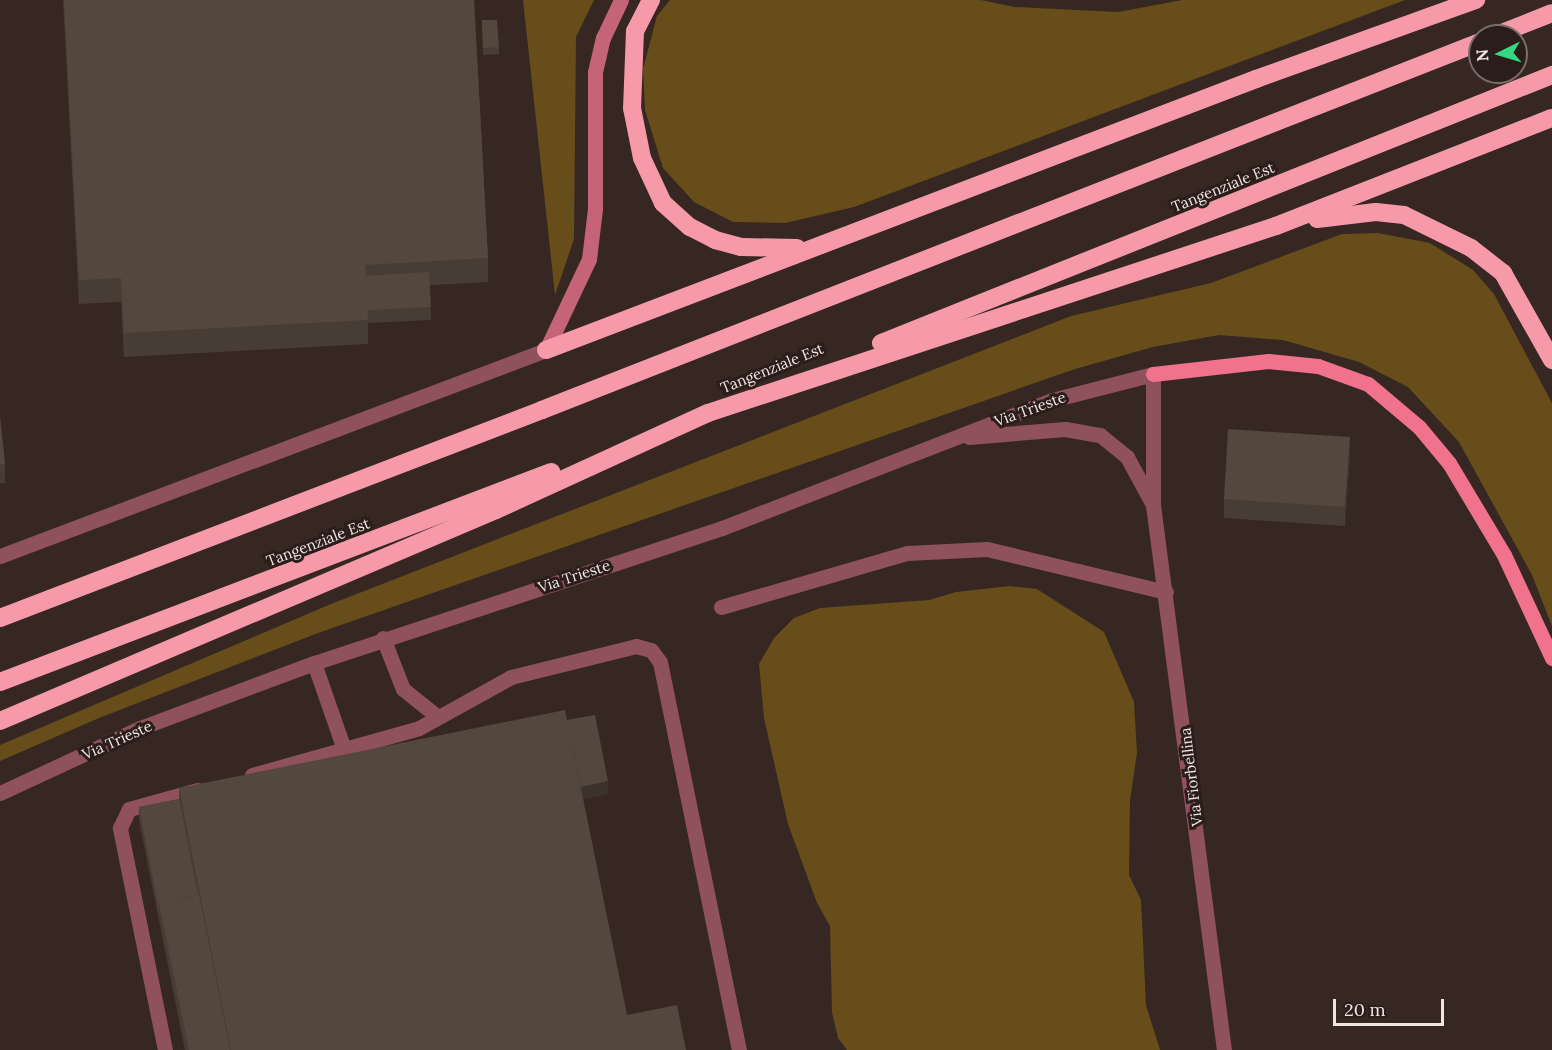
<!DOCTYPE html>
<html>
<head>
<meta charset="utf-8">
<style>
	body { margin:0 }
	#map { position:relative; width:1552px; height:1050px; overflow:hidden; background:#362723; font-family:Lora,serif }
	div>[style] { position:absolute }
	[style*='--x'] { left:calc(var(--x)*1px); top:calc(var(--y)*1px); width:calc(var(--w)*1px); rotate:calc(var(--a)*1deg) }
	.green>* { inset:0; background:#674d19 }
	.lane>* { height:15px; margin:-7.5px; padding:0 7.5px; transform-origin:7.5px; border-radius:7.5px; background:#8f515c }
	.street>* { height:15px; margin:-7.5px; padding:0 7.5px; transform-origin:7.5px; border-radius:7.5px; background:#8f515c }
	.secondary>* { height:15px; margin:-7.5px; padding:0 7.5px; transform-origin:7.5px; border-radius:7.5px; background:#c66477 }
	.primary>* { height:15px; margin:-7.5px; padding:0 7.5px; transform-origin:7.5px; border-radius:7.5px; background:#f1728c }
	.highway>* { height:18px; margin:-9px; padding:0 9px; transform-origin:9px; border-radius:9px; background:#f69aa9 }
	.wall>* { inset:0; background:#483d35 }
	.shaded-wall>* { inset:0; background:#3b322b }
	.building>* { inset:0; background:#54473e }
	span { translate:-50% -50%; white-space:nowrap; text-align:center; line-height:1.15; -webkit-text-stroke:6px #2b1d1a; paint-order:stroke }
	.street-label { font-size:15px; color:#efe5e2 }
	.north { position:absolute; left:1468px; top:24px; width:60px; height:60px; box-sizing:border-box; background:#2b1d1a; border:2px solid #796d6a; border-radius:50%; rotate:265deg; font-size:16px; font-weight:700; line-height:24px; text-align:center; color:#efe5e2 }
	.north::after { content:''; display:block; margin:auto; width:21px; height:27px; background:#33d881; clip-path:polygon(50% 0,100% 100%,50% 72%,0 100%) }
	.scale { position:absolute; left:1333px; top:999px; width:111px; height:27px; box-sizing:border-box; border:3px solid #efe5e2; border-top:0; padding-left:8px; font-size:18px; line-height:21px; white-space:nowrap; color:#efe5e2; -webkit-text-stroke:4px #2b1d1a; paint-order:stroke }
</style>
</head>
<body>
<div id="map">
	<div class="green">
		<i style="clip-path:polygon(523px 0,594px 0,576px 37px,574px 239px,555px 295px)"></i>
		<i style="clip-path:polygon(670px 0,981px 0,1014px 7px,1118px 12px,1182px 0,1405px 0,854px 207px,785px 223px,733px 222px,694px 202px,663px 168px,645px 110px,643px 69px,657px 16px)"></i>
		<i style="clip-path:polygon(1378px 233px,1430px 243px,1473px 270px,1494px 294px,1552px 403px,1552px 626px,1532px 575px,1459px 442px,1408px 387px,1359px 362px,1283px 340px,1219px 335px,1153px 347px,1075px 369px,318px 633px,99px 718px,0 761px,0 745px,331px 604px,1071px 316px,1211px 283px,1342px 234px)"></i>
		<i style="clip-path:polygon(1010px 586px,1037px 589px,1104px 632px,1134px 702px,1137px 753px,1130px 800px,1129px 875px,1141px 900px,1146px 1005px,1160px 1050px,847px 1050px,838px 1038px,832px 1012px,830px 926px,817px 903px,788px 824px,764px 718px,759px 664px,774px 638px,794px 618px,820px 608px,929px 600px,956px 592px)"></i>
	</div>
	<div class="lane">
		<i style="--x:383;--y:638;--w:55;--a:68.6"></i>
		<i style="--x:403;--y:689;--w:45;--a:38.7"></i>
		<i style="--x:314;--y:663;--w:91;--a:70.8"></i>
		<i style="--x:252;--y:775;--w:173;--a:-15.7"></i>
		<i style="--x:419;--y:728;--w:105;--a:-29"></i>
		<i style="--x:511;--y:677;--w:129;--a:-13.9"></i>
		<i style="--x:636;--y:646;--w:16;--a:15"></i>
		<i style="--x:651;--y:650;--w:15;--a:53"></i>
		<i style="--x:660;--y:662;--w:396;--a:78.5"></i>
		<i style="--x:165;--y:1050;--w:227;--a:-101.5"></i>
		<i style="--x:120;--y:828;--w:21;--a:-65"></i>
		<i style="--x:129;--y:809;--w:71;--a:-15.6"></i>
	</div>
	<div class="street">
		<i style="--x:969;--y:437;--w:96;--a:-4.8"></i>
		<i style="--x:1065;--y:429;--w:36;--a:10"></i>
		<i style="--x:1100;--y:435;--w:35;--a:39"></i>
		<i style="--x:1127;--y:457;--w:52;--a:61.5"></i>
		<i style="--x:0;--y:556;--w:584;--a:-20.67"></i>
		<i style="--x:721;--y:607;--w:194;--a:-16.2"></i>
		<i style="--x:907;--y:553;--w:80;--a:-2.9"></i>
		<i style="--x:987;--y:549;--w:184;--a:13.5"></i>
		<i style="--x:0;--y:793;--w:154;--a:-24.9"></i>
		<i style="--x:140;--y:728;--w:186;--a:-20.5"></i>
		<i style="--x:314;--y:663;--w:430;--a:-18.3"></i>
		<i style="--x:722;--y:528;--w:354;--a:-21.2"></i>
		<i style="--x:1052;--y:400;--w:104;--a:-14.4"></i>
		<i style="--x:1153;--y:374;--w:131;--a:90"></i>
		<i style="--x:1153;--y:505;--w:550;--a:82.58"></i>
	</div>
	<div class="secondary">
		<i style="--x:546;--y:350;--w:101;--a:-64.7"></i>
		<i style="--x:589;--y:259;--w:50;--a:-83.2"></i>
		<i style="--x:595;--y:209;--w:137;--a:-90"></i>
		<i style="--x:595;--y:72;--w:35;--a:-77"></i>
		<i style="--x:603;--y:38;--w:42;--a:-64.7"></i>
	</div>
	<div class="primary">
		<i style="--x:1153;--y:374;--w:116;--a:-6.4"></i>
		<i style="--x:1268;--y:361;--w:50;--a:5.7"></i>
		<i style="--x:1318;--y:366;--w:53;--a:19.8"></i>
		<i style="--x:1368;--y:384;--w:67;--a:40.1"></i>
		<i style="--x:1419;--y:427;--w:47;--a:50.2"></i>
		<i style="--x:1449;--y:463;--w:107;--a:59.1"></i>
		<i style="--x:1504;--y:555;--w:114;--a:65"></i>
	</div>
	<div class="highway">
		<i style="--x:651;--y:0;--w:35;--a:117"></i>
		<i style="--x:635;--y:31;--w:77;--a:92.2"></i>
		<i style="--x:632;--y:108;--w:51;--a:78.7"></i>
		<i style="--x:642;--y:158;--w:50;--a:65"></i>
		<i style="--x:663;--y:203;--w:36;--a:42"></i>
		<i style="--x:690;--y:227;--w:28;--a:27"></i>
		<i style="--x:715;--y:240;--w:27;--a:15"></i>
		<i style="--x:741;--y:247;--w:56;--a:1"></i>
		<i style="--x:1494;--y:36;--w:62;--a:-21.6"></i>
		<i style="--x:1317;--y:219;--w:59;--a:-6.8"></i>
		<i style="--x:1376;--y:212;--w:28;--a:6"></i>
		<i style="--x:1404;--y:215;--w:75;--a:26.2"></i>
		<i style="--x:1471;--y:248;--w:41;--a:38"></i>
		<i style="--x:1503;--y:273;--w:100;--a:60.6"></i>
		<i style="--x:881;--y:343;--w:723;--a:-21.77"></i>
		<i style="--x:546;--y:350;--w:760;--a:-20.89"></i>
		<i style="--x:1256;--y:79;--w:234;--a:-19.8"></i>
		<i style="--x:0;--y:618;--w:581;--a:-20.99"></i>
		<i style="--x:542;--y:410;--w:1008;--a:-21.42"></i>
		<i style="--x:0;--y:682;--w:590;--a:-20.86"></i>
		<i style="--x:0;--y:721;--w:539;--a:-23.05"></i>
		<i style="--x:496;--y:510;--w:233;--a:-24.6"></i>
		<i style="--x:708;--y:413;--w:598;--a:-18.22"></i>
		<i style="--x:1276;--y:226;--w:296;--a:-21.4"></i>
	</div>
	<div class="wall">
		<i style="clip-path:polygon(63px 0,474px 0,488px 258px,488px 282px,430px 285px,431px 320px,368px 323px,368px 344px,124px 357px,121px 302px,79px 304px)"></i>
		<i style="clip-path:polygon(482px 20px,499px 47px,499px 54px,483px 55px)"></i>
		<i style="clip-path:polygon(0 417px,5px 464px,5px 483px,0 483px)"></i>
		<i style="clip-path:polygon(1350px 456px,1345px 526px,1224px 518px,1224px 499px)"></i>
		<i style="clip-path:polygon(567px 720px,608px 794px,583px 799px,627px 1015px,686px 1050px,185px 1050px,139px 820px,139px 807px,179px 799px,179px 788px)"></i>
	</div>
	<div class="shaded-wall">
		<i style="clip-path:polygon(1350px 437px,1350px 456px,1345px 526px,1345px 507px)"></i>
		<i style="clip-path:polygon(608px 781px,608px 794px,579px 800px,579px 787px)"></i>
	</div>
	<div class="building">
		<i style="clip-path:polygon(64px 0,474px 0,488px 258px,365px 265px,368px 320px,124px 333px,121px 278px,79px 280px)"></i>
		<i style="clip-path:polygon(482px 20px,497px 20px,499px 47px,483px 48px)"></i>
		<i style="clip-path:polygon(429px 272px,431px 307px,367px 310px,365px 276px)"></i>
		<i style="clip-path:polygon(0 417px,5px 464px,0 465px)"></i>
		<i style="clip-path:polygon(1228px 429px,1350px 437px,1345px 507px,1224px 499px)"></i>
		<i style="clip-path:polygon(565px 710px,627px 1015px,677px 1005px,686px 1050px,231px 1050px,179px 788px)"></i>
		<i style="clip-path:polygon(595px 715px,608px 781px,581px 787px,567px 720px)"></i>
		<i style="clip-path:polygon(179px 799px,198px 895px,159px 903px,159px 908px,139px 807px)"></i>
		<i style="clip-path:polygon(199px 895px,230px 1050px,189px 1050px,159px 903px)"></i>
	</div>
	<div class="street-label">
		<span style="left:1223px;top:187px;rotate:-22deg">Tangenziale Est</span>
		<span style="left:772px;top:368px;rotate:-22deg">Tangenziale Est</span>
		<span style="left:1030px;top:409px;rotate:-20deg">Via Trieste</span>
		<span style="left:318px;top:542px;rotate:-21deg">Tangenziale Est</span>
		<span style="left:574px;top:576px;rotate:-18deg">Via Trieste</span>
		<span style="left:117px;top:740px;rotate:-24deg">Via Trieste</span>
		<span style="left:1191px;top:777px;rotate:-97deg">Via Fiorbellina</span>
	</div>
	<div class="north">N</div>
	<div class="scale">20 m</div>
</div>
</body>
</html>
